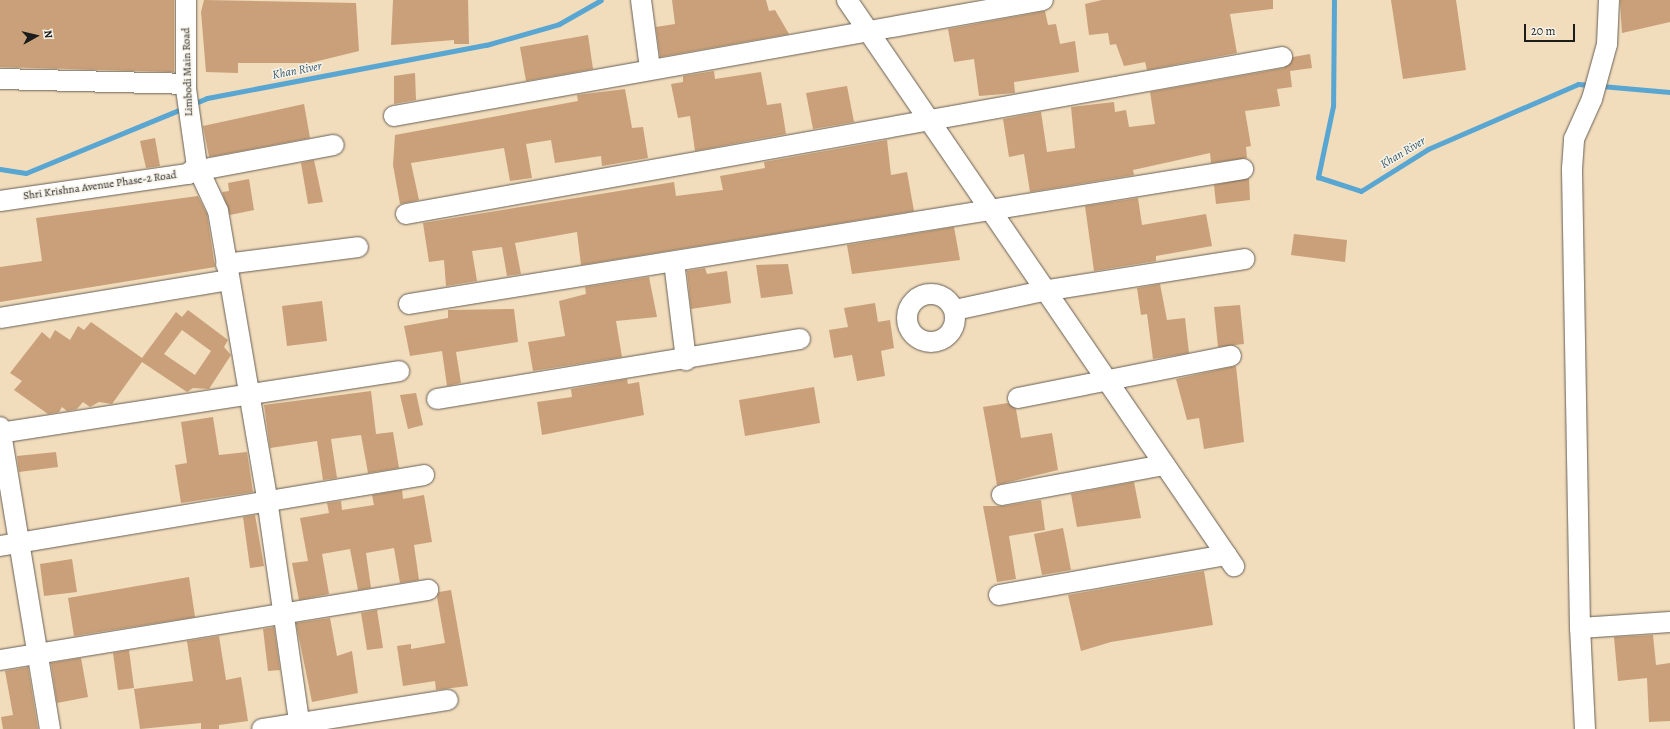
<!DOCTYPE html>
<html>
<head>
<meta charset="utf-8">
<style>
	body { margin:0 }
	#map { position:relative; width:1670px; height:729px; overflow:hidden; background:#f1dcbc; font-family:Alegreya,serif }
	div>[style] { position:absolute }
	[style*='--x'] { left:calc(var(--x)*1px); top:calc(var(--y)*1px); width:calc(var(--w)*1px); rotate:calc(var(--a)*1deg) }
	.stream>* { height:5px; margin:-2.5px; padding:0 2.5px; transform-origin:2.5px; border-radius:2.5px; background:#58a6d1 }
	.building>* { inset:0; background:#c9a079 }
	.roads { filter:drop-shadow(0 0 1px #675f54) drop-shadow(0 0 1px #675f54) }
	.minor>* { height:20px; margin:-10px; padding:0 10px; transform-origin:10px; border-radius:10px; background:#fff }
	.minor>.ring { margin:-10px; padding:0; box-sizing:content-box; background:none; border:20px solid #fff; border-radius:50% }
	span { translate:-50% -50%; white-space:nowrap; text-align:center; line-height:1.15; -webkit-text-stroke:3px #f7f3e8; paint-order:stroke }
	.street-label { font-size:11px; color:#1c1c1c }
	.water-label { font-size:12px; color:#375a6d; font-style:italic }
	.north { position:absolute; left:16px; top:16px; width:40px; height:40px; -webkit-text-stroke:3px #f7f3e8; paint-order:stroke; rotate:82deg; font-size:11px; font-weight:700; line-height:16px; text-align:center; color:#1c1c1c }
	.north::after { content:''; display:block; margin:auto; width:14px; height:18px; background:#1c1c1c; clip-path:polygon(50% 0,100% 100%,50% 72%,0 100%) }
	.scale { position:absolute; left:1524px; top:24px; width:51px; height:18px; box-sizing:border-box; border:2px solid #1c1c1c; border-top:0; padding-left:5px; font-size:12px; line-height:14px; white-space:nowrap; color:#1c1c1c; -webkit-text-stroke:3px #f7f3e8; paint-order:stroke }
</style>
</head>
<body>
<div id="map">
	<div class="stream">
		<i style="--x:1334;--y:0;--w:106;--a:90.5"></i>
		<i style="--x:1333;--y:106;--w:73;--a:101.9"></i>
		<i style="--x:1318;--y:177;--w:45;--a:18"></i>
		<i style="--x:1361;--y:191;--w:79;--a:-32.1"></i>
		<i style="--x:1428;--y:149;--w:163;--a:-23.4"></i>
		<i style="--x:1578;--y:84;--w:13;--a:4"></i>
		<i style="--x:1601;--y:86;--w:69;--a:5"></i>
		<i style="--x:193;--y:104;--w:15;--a:-23"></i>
		<i style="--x:207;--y:98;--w:284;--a:-10.8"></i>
		<i style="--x:486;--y:45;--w:76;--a:-16"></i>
		<i style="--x:559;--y:24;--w:48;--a:-29.7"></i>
		<i style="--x:0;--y:169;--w:26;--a:9"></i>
		<i style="--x:26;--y:173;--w:171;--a:-22.4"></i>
	</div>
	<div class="building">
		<i style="clip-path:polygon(0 0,174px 0,174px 72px,0 67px)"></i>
		<i style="clip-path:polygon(204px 0,356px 3px,359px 51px,310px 63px,238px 63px,238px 73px,206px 72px,201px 12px)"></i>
		<i style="clip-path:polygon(393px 0,468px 0,469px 44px,454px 44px,454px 40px,391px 45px)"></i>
		<i style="clip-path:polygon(672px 0,766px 0,769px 11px,775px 10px,789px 34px,660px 57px,656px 27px,675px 24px)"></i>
		<i style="clip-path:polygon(1102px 0,1273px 0,1273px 9px,1230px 14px,1237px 53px,1147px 70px,1145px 62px,1124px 66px,1116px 44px,1110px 45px,1108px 33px,1089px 35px,1085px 4px)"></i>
		<i style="clip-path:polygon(1391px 0,1456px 0,1466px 70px,1403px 79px)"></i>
		<i style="clip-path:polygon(1620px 0,1670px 0,1670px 22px,1622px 33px)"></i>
		<i style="clip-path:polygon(1045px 11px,1048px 25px,1056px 24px,1060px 44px,1075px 41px,1079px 72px,1014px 82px,1015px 93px,979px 96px,974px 59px,954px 62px,948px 29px)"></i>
		<i style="clip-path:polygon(588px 35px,593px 69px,526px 81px,520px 47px)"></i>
		<i style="clip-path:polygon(1310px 54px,1312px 68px,1290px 71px,1292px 87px,1277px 89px,1280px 106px,1245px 111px,1251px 146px,1246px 147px,1247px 158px,1211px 163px,1210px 153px,1133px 170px,1134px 175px,1030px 192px,1024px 154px,1009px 157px,1003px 119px,1041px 112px,1047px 152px,1075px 148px,1071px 107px,1114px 102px,1115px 112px,1126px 110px,1129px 127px,1155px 124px,1150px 92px,1284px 68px,1293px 57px)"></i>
		<i style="clip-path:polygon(714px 71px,715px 79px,761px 72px,767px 105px,781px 103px,786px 134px,695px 151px,690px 116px,678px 118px,671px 84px,683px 82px,683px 76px)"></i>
		<i style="clip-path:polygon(415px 73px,416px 100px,394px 104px,394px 76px)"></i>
		<i style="clip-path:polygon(847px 86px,854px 122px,813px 129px,806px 93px)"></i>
		<i style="clip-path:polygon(625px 89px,632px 128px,643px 127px,648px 158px,602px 166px,601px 156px,555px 163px,551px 140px,526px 144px,532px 178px,510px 181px,504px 148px,411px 163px,419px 200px,400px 204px,393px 165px,395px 135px,578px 101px,577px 95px)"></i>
		<i style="clip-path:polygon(304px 104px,310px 138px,209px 157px,203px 126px)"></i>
		<i style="clip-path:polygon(155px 138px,160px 166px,146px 168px,140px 141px)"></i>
		<i style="clip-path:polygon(887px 140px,891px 175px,907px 172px,914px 211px,581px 265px,577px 232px,515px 243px,521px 274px,507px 276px,502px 247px,472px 251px,477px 281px,446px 286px,444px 260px,429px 262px,423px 223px,674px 182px,676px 196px,723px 190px,720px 176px,765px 168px,764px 162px)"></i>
		<i style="clip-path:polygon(314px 160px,323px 202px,308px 204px,301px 163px)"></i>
		<i style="clip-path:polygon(1249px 178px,1250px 200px,1216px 204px,1214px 185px)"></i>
		<i style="clip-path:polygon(249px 179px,254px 210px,230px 215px,222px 192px,229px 191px,228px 183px)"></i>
		<i style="clip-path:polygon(198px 196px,207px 214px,215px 267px,0 302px,0 267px,42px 261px,36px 218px)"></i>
		<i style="clip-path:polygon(1138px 198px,1142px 225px,1206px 214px,1212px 246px,1156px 256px,1156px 261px,1094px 271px,1085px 206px)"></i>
		<i style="clip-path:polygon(954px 227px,960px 260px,852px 274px,847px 245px)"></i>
		<i style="clip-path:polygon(1294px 234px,1347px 240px,1345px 262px,1291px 255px)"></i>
		<i style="clip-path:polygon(788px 264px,793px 294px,761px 298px,756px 265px)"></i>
		<i style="clip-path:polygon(705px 268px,707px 274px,727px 271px,731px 303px,691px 309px,687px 271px)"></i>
		<i style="clip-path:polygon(649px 277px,657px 317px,616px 321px,622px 357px,533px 371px,528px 342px,565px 336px,559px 301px,586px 294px,585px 287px)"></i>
		<i style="clip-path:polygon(1160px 284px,1167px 320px,1185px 318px,1189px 353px,1153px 359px,1147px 314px,1141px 315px,1137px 288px)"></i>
		<i style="clip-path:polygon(322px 301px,327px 341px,287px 346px,282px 306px)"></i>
		<i style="clip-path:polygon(875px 303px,878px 322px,890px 320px,894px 348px,881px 351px,885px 376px,857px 381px,852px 355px,834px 358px,829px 330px,848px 327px,844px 308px)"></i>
		<i style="clip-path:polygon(1240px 305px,1244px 344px,1218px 347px,1214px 307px)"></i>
		<i style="clip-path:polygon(514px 309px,518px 342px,456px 352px,461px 383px,447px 386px,442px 351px,410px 356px,404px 326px,448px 318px,448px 310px)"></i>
		<i style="clip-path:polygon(evenodd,188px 310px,228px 340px,224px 347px,231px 355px,209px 389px,193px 388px,187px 392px,142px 362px,112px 404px,99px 402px,90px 407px,83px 402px,77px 409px,67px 411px,62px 407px,59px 412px,48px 414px,14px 390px,22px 381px,10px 373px,42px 332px,50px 339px,55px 330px,70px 340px,78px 326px,84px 330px,91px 322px,142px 358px,176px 312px,182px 317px,188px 310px,182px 330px,211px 351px,195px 375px,164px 354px,182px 330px)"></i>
		<i style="clip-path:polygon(1236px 366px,1244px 442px,1204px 449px,1199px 418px,1187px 420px,1176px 379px)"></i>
		<i style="clip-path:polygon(627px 379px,628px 384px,639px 382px,644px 415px,542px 435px,537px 402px,572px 397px,571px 389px)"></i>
		<i style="clip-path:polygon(814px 387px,820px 423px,745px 436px,739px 400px)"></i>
		<i style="clip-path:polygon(371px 391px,376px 434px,393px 432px,399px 468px,368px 473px,361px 435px,331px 439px,337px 478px,323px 480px,317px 441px,270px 448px,264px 405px)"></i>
		<i style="clip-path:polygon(416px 393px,423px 425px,408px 429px,400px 395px)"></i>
		<i style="clip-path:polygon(1008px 403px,1016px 409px,1021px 438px,1052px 433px,1058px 470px,997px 485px,983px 407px)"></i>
		<i style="clip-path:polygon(213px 417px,219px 455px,247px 452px,253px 492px,181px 503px,175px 465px,187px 463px,181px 422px)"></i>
		<i style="clip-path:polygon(56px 452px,58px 467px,19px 472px,17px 456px)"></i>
		<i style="clip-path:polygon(1134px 482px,1141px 518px,1077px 527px,1071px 494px)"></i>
		<i style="clip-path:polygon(402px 490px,403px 499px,424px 495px,432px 542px,414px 545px,419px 580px,400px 583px,394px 548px,366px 553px,371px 588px,358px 590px,350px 549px,322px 554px,329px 594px,299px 600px,292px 563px,308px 561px,300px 518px,329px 513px,327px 503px,341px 501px,342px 510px,374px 505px,372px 495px)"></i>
		<i style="clip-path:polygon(1041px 500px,1045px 530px,1009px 536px,1016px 579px,997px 582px,983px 506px,1004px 506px)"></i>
		<i style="clip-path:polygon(255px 515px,264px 566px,250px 568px,243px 517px)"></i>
		<i style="clip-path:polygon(1063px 528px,1071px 570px,1042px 575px,1034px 534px)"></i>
		<i style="clip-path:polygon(72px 559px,77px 592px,44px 596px,40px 564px)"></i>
		<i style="clip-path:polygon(1204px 571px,1213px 625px,1111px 642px,1081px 651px,1068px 595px)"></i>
		<i style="clip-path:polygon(189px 577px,195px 617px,74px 636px,68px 598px)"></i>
		<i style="clip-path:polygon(451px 590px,468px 686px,436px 690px,435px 681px,403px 686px,397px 646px,411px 644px,411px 649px,445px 643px,437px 597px,439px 592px)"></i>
		<i style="clip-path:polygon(377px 610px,383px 648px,367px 650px,361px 613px)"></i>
		<i style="clip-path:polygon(330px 618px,337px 656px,352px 651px,358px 693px,312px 702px,296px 623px)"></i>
		<i style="clip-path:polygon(274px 627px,280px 670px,268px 671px,263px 629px)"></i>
		<i style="clip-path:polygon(1653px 635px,1656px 665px,1670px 663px,1670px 721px,1649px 722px,1647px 678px,1618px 681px,1614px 637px)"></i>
		<i style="clip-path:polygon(219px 636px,226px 680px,241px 677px,248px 721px,219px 725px,219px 729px,201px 729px,201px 723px,140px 729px,134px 689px,193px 681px,187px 641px)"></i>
		<i style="clip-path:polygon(129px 650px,134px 688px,118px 690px,113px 653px)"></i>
		<i style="clip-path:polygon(81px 658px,88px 697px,57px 703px,51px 663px)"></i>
		<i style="clip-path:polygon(28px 667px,38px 729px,3px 729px,1px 717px,13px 715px,5px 671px)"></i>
	</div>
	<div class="roads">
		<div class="minor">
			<i style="--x:186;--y:0;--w:89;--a:90"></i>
			<i style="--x:186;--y:89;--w:78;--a:81.9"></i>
			<i style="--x:641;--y:0;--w:69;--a:82.5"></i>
			<i style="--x:847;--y:0;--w:686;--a:55.64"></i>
			<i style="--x:0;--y:79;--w:186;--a:1.5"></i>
			<i style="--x:394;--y:116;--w:659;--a:-10.13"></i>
			<i style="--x:197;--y:166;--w:50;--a:65"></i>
			<i style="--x:218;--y:211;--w:292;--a:80.3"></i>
			<i style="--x:267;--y:499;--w:232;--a:81.8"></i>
			<i style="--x:200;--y:170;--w:136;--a:-10.6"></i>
			<i style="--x:0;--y:201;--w:190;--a:-8.2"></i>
			<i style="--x:188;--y:174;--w:12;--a:-42"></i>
			<i style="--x:406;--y:214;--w:890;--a:-10.16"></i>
			<i style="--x:674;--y:262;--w:99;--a:83"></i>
			<i style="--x:226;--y:264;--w:133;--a:-7.3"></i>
			<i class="ring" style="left:907px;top:294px;width:28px;height:28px"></i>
			<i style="--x:409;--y:304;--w:845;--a:-9.19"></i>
			<i style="--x:955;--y:310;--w:90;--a:-12.2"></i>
			<i style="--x:1043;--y:291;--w:204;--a:-9"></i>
			<i style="--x:0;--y:318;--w:232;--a:-9.4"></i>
			<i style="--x:1018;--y:398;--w:217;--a:-11.2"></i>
			<i style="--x:437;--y:399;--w:368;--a:-9.4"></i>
			<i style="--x:0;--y:427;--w:306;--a:80.6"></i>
			<i style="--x:0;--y:433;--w:404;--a:-8.8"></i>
			<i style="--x:1002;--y:495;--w:165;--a:-10.5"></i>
			<i style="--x:0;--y:546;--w:430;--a:-9.5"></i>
			<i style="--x:999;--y:595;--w:231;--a:-10"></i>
			<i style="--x:1580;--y:628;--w:90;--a:-3.8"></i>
			<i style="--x:0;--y:660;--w:434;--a:-9.3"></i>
			<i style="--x:262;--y:729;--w:188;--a:-8.9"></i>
			<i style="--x:1585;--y:729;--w:101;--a:-92.8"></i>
			<i style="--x:1580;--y:628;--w:459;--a:-91"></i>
			<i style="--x:1572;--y:169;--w:30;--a:-86"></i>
			<i style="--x:1574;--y:139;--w:44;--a:-65.8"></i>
			<i style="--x:1592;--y:99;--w:57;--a:-74.7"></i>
			<i style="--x:1607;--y:44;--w:44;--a:-87.4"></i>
		</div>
	</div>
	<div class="street-label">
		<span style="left:188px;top:72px;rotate:-92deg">Limbodi Main Road</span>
		<span style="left:100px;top:186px;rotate:-8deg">Shri Krishna Avenue Phase-2 Road</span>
	</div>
	<div class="water-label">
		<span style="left:297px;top:71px;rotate:-11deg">Khan River</span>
		<span style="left:1403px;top:153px;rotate:-31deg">Khan River</span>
	</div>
	<div class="north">N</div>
	<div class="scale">20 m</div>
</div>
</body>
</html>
